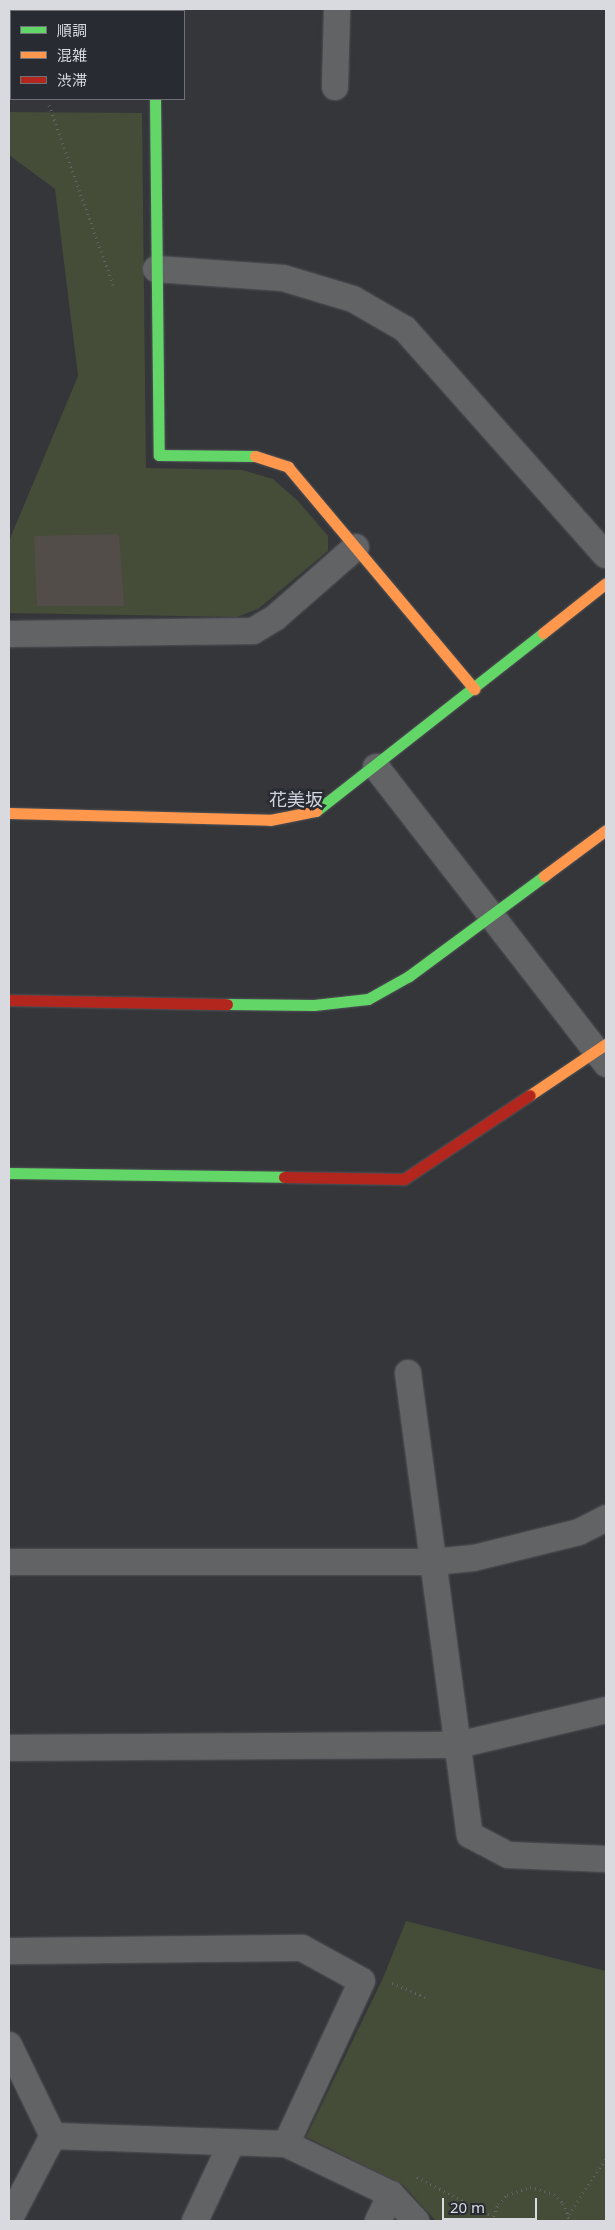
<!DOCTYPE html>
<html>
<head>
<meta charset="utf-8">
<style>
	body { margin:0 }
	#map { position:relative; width:615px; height:2230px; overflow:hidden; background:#34363a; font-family:"Noto Sans","Noto Sans JP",sans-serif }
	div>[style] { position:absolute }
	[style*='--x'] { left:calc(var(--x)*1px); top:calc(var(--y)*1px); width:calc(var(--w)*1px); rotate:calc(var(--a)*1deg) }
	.green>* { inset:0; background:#454c37 }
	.building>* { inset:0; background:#534d49 }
	.path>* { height:3px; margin-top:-1.5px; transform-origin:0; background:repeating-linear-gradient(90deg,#626365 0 1px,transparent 0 5px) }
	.roads { filter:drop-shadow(0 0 1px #515357) drop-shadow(0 0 1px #515357) }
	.street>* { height:26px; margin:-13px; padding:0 13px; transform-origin:13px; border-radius:13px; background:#626365 }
	.fast>* { height:11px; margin:-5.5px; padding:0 5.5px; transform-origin:5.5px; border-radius:5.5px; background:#63d668 }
	.slow>* { height:11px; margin:-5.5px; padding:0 5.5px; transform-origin:5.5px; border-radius:5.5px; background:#ff974d }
	.jam>* { height:11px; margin:-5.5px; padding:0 5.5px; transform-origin:5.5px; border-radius:5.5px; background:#b3261e }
	span { translate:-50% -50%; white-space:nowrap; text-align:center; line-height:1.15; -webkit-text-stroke:5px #282b32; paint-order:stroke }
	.quarter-label { font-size:18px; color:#d2d5df }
	.frame { position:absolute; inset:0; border:10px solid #d8dadf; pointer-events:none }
	.legend { position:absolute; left:10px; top:10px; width:175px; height:90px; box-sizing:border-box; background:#282b32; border:1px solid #6e7177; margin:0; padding:6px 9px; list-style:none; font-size:15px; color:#d8dadf }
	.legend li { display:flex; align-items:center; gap:10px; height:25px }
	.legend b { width:25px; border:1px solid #6e7177 }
	.scale { position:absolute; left:442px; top:2198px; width:95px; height:22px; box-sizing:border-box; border:2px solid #d8dadf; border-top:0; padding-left:6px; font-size:15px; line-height:18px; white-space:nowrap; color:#d8dadf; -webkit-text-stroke:4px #282b32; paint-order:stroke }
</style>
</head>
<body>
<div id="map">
	<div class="green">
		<i style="clip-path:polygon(9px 112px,142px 113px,146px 468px,242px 470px,273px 479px,298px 501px,328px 536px,328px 551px,258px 609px,237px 617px,9px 613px,9px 541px,78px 376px,55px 189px,9px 155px)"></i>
		<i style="clip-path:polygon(406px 1921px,606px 1971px,606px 2221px,436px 2221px,402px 2184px,306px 2137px,383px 1978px)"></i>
	</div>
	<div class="building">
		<i style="clip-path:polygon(119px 534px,124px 606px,37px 606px,34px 536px)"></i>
	</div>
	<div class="path">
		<i style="--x:49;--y:105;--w:194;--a:70.4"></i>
		<i style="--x:9;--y:526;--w:5;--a:22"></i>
		<i style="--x:392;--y:1983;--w:39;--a:23"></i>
		<i style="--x:417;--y:2177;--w:85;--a:27.5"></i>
		<i style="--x:569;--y:2214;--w:67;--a:-56.5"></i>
		<i style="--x:492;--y:2221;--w:18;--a:-71"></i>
		<i style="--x:498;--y:2204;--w:13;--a:-45"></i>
		<i style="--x:507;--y:2195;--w:24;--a:-19"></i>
		<i style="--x:530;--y:2187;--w:25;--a:16"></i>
		<i style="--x:554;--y:2194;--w:13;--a:45"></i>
		<i style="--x:563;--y:2203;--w:19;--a:69"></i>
	</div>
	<div class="roads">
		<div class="street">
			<i style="--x:155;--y:11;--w:2;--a:-90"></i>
			<i style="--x:335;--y:87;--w:78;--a:-88.5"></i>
			<i style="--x:156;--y:269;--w:127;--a:4.1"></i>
			<i style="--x:283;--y:278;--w:73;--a:16.7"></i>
			<i style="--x:353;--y:299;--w:60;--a:30"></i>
			<i style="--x:405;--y:329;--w:302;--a:48.4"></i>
			<i style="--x:9;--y:634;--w:244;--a:-0.7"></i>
			<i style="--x:253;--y:631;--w:27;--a:-31"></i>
			<i style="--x:276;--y:617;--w:106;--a:-41.2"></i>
			<i style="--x:376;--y:767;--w:376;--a:52.2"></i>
			<i style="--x:408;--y:1373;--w:466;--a:82.4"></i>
			<i style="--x:470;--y:1835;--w:43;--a:27.8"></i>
			<i style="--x:508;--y:1855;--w:98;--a:2.3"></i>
			<i style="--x:9;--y:1562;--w:424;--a:0"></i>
			<i style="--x:433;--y:1562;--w:41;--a:-5.6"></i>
			<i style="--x:474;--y:1558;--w:108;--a:-13.9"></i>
			<i style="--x:579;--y:1532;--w:30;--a:-27"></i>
			<i style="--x:9;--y:1748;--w:449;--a:-0.4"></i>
			<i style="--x:458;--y:1745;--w:152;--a:-13.3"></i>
			<i style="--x:9;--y:1951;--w:293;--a:-0.6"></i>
			<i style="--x:302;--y:1948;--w:68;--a:28.8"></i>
			<i style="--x:362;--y:1981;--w:180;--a:115"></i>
			<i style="--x:9;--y:2045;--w:101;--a:64.2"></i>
			<i style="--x:53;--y:2136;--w:233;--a:2"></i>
			<i style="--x:286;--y:2144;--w:116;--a:25.5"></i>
			<i style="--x:391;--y:2194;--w:37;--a:47"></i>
			<i style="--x:9;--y:2220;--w:95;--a:-62.4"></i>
			<i style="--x:195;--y:2221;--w:87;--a:-64.9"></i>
			<i style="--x:378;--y:2221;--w:30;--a:-64"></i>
		</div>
		<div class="fast">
			<i style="--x:155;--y:99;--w:356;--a:89.4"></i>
			<i style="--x:159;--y:455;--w:96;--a:0.6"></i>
			<i style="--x:316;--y:811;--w:288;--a:-38.1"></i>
			<i style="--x:227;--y:1004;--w:87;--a:0.7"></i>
			<i style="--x:314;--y:1005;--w:54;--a:-6.3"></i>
			<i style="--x:368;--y:999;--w:47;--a:-29.3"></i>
			<i style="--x:409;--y:976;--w:168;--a:-36.5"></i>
			<i style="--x:9;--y:1173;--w:275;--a:0.8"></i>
		</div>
		<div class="slow">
			<i style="--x:255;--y:456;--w:35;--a:18"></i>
			<i style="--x:288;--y:467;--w:290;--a:50"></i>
			<i style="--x:543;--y:633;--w:80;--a:-38.4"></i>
			<i style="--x:9;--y:813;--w:261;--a:1.5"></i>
			<i style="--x:270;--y:820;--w:47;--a:-11.1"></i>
			<i style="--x:544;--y:876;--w:77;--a:-36.6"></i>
			<i style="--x:530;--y:1095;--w:92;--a:-33.9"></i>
		</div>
		<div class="jam">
			<i style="--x:9;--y:1000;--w:218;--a:1.1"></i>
			<i style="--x:284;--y:1177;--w:120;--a:1"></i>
			<i style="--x:404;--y:1179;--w:151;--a:-33.7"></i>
		</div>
	</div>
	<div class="quarter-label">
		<span style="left:296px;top:799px">花美坂</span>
	</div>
	<div class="frame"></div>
	<ul class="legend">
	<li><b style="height:6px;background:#63d668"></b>順調</li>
	<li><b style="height:6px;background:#ff974d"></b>混雑</li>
	<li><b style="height:6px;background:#b3261e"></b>渋滞</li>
	</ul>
	<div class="scale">20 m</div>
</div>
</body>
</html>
